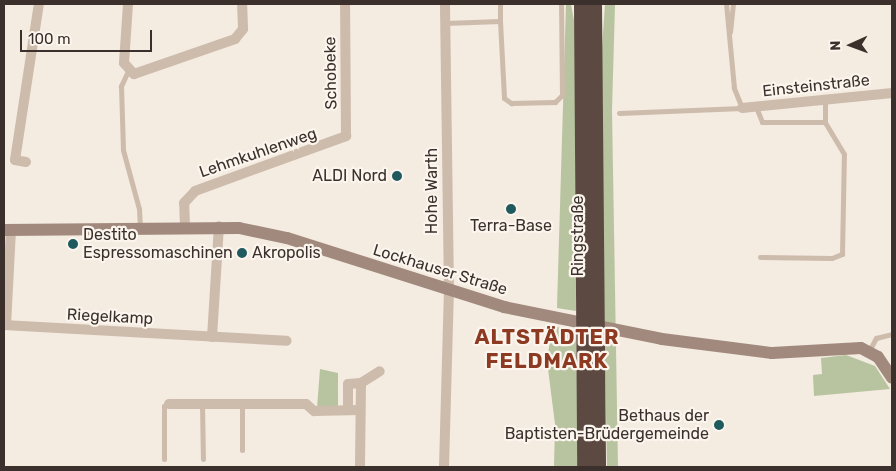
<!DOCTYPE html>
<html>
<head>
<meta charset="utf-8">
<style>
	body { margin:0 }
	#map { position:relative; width:896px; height:471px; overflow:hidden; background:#f4ebe1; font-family:Rubik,sans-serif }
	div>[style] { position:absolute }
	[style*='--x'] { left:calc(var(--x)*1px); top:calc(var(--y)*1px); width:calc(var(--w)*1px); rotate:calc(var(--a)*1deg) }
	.green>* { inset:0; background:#b8c4a0 }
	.lane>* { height:5px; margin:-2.5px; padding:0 2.5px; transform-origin:2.5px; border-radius:2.5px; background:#cdbbac }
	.street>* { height:10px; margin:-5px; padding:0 5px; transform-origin:5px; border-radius:5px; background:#cdbbac }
	.secondary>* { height:12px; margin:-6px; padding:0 6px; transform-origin:6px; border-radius:6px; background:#a18a7d }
	.highway>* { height:15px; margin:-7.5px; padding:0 7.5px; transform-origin:7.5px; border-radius:7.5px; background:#5c4a42 }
	.dots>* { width:14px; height:14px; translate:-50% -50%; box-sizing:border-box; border:2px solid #fbf5ee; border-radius:50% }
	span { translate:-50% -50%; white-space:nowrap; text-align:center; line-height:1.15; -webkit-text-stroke:4.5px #fbf5ee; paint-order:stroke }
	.street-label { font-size:16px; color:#3b302b }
	.poi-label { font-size:16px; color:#3b302b }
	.right { translate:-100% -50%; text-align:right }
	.left { translate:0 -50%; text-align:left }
	.district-label { font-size:21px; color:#8c3b22; font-weight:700; letter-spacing:1px }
	.frame { position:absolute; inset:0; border:5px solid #3b302b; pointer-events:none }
	.north { position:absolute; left:826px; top:20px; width:50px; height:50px; -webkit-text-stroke:4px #fbf5ee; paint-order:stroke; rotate:268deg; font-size:14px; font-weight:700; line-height:20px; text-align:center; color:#3b302b }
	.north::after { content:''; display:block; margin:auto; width:18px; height:22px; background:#3b302b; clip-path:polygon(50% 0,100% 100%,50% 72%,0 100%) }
	.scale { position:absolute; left:20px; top:30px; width:132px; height:22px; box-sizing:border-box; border:2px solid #3b302b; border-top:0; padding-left:6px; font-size:15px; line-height:18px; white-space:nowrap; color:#3b302b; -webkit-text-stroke:4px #fbf5ee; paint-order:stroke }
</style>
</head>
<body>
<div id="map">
	<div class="green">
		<i style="clip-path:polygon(566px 4px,571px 4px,575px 26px,576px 311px,557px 308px)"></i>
		<i style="clip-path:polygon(605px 4px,620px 4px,615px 5px,612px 110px,618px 467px,607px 467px,600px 78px)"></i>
		<i style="clip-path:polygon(552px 326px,576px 331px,579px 467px,554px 467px,555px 424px,547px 361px)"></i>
		<i style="clip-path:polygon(846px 355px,875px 366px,890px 389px,814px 396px,813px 375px,822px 374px,821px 358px)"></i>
		<i style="clip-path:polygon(320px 369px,338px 373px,338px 408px,317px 408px)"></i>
	</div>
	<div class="lane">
		<i style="--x:500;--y:4;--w:17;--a:90"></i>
		<i style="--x:445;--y:23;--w:55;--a:-2.1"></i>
		<i style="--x:500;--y:21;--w:77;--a:87"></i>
		<i style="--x:504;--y:98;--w:9;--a:36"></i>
		<i style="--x:511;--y:103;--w:44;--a:-1.3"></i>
		<i style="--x:555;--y:102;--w:10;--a:-45"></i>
		<i style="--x:562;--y:95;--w:91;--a:-90.6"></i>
		<i style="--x:730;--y:32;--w:28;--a:-84"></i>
		<i style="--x:128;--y:71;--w:17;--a:115"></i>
		<i style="--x:121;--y:86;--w:64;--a:88.2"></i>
		<i style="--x:123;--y:150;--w:61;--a:74.8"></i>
		<i style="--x:139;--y:209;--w:19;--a:87"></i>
		<i style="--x:756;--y:107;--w:16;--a:68"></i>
		<i style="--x:762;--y:122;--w:63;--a:0"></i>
		<i style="--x:619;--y:113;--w:123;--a:-2.3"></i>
		<i style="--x:742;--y:108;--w:22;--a:-112"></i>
		<i style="--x:734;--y:88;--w:84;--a:-95.4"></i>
		<i style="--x:760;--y:257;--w:72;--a:0.8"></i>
		<i style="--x:832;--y:258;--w:11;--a:-22"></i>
		<i style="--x:842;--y:254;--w:100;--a:-88.9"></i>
		<i style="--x:844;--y:154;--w:37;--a:-121"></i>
		<i style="--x:825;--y:122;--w:21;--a:-90"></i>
		<i style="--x:869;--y:351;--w:15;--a:-62"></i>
		<i style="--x:876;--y:338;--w:16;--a:-14"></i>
		<i style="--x:202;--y:404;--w:55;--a:89"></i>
		<i style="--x:242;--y:404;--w:46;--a:90"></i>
		<i style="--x:164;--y:459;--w:53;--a:-90"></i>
		<i style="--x:164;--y:406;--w:5;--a:-22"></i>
	</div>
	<div class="street">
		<i style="--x:128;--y:4;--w:59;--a:93.9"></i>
		<i style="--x:124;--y:63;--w:15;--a:48"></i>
		<i style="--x:134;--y:74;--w:107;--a:-19.1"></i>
		<i style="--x:235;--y:39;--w:13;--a:-51"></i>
		<i style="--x:243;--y:29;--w:25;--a:-92"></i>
		<i style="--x:742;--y:108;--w:151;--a:-5.7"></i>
		<i style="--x:26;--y:162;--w:11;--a:-170"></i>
		<i style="--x:15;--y:160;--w:158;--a:-81.3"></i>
		<i style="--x:185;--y:227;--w:24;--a:-92"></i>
		<i style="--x:184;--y:203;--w:16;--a:-47"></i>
		<i style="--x:195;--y:191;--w:161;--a:-20"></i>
		<i style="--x:346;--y:136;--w:132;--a:-90.4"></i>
		<i style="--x:4;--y:325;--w:283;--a:3.2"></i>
		<i style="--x:6;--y:325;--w:96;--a:-87"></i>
		<i style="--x:212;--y:337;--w:111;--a:-86.4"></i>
		<i style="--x:361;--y:383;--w:22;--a:-32"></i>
		<i style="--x:169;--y:404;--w:137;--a:0"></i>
		<i style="--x:306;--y:404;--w:11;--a:41"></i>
		<i style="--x:314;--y:411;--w:46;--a:-1.2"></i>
		<i style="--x:348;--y:410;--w:26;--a:-90"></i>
		<i style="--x:348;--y:384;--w:13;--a:-4"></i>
		<i style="--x:361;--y:383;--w:84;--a:90.7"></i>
		<i style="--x:444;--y:467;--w:175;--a:-88.4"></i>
		<i style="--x:449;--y:292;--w:288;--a:-90.8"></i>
	</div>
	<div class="secondary">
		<i style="--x:4;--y:230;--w:235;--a:-0.5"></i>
		<i style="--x:239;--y:228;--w:49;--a:11.8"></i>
		<i style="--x:287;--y:238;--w:228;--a:17.6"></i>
		<i style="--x:504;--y:307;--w:161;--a:11.4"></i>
		<i style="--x:662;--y:339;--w:111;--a:7.3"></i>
		<i style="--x:772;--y:353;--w:89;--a:-3.2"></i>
		<i style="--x:861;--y:348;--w:19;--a:28"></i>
		<i style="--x:878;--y:357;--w:25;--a:56"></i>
	</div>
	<div class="highway">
		<i style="--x:581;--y:4;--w:463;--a:89.6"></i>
		<i style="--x:594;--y:4;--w:463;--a:89.5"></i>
	</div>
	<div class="dots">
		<i style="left:397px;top:176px;background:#1f5a5e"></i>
		<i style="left:511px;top:209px;background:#1f5a5e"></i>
		<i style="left:73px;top:244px;background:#1f5a5e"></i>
		<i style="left:242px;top:253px;background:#1f5a5e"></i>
		<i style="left:719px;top:425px;background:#1f5a5e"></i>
	</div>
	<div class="street-label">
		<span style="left:331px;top:73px;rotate:-91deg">Schobeke</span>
		<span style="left:816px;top:86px;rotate:-6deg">Einsteinstraße</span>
		<span style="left:258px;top:153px;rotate:-19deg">Lehmkuhlenweg</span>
		<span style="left:432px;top:191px;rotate:-90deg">Hohe Warth</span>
		<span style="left:578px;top:236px;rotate:-90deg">Ringstraße</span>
		<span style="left:440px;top:270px;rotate:17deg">Lockhauser Straße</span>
		<span style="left:110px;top:317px;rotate:3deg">Riegelkamp</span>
	</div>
	<div class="poi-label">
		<span class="right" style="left:387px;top:176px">ALDI Nord</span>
		<span style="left:511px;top:226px">Terra-Base</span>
		<span class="left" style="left:83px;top:244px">Destito<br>Espressomaschinen</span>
		<span class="left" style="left:252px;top:253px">Akropolis</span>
		<span class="right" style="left:709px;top:425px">Bethaus der<br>Baptisten-Brüdergemeinde</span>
	</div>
	<div class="district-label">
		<span style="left:547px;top:349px">ALTSTÄDTER<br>FELDMARK</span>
	</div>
	<div class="frame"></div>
	<div class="north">N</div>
	<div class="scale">100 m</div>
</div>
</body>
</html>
